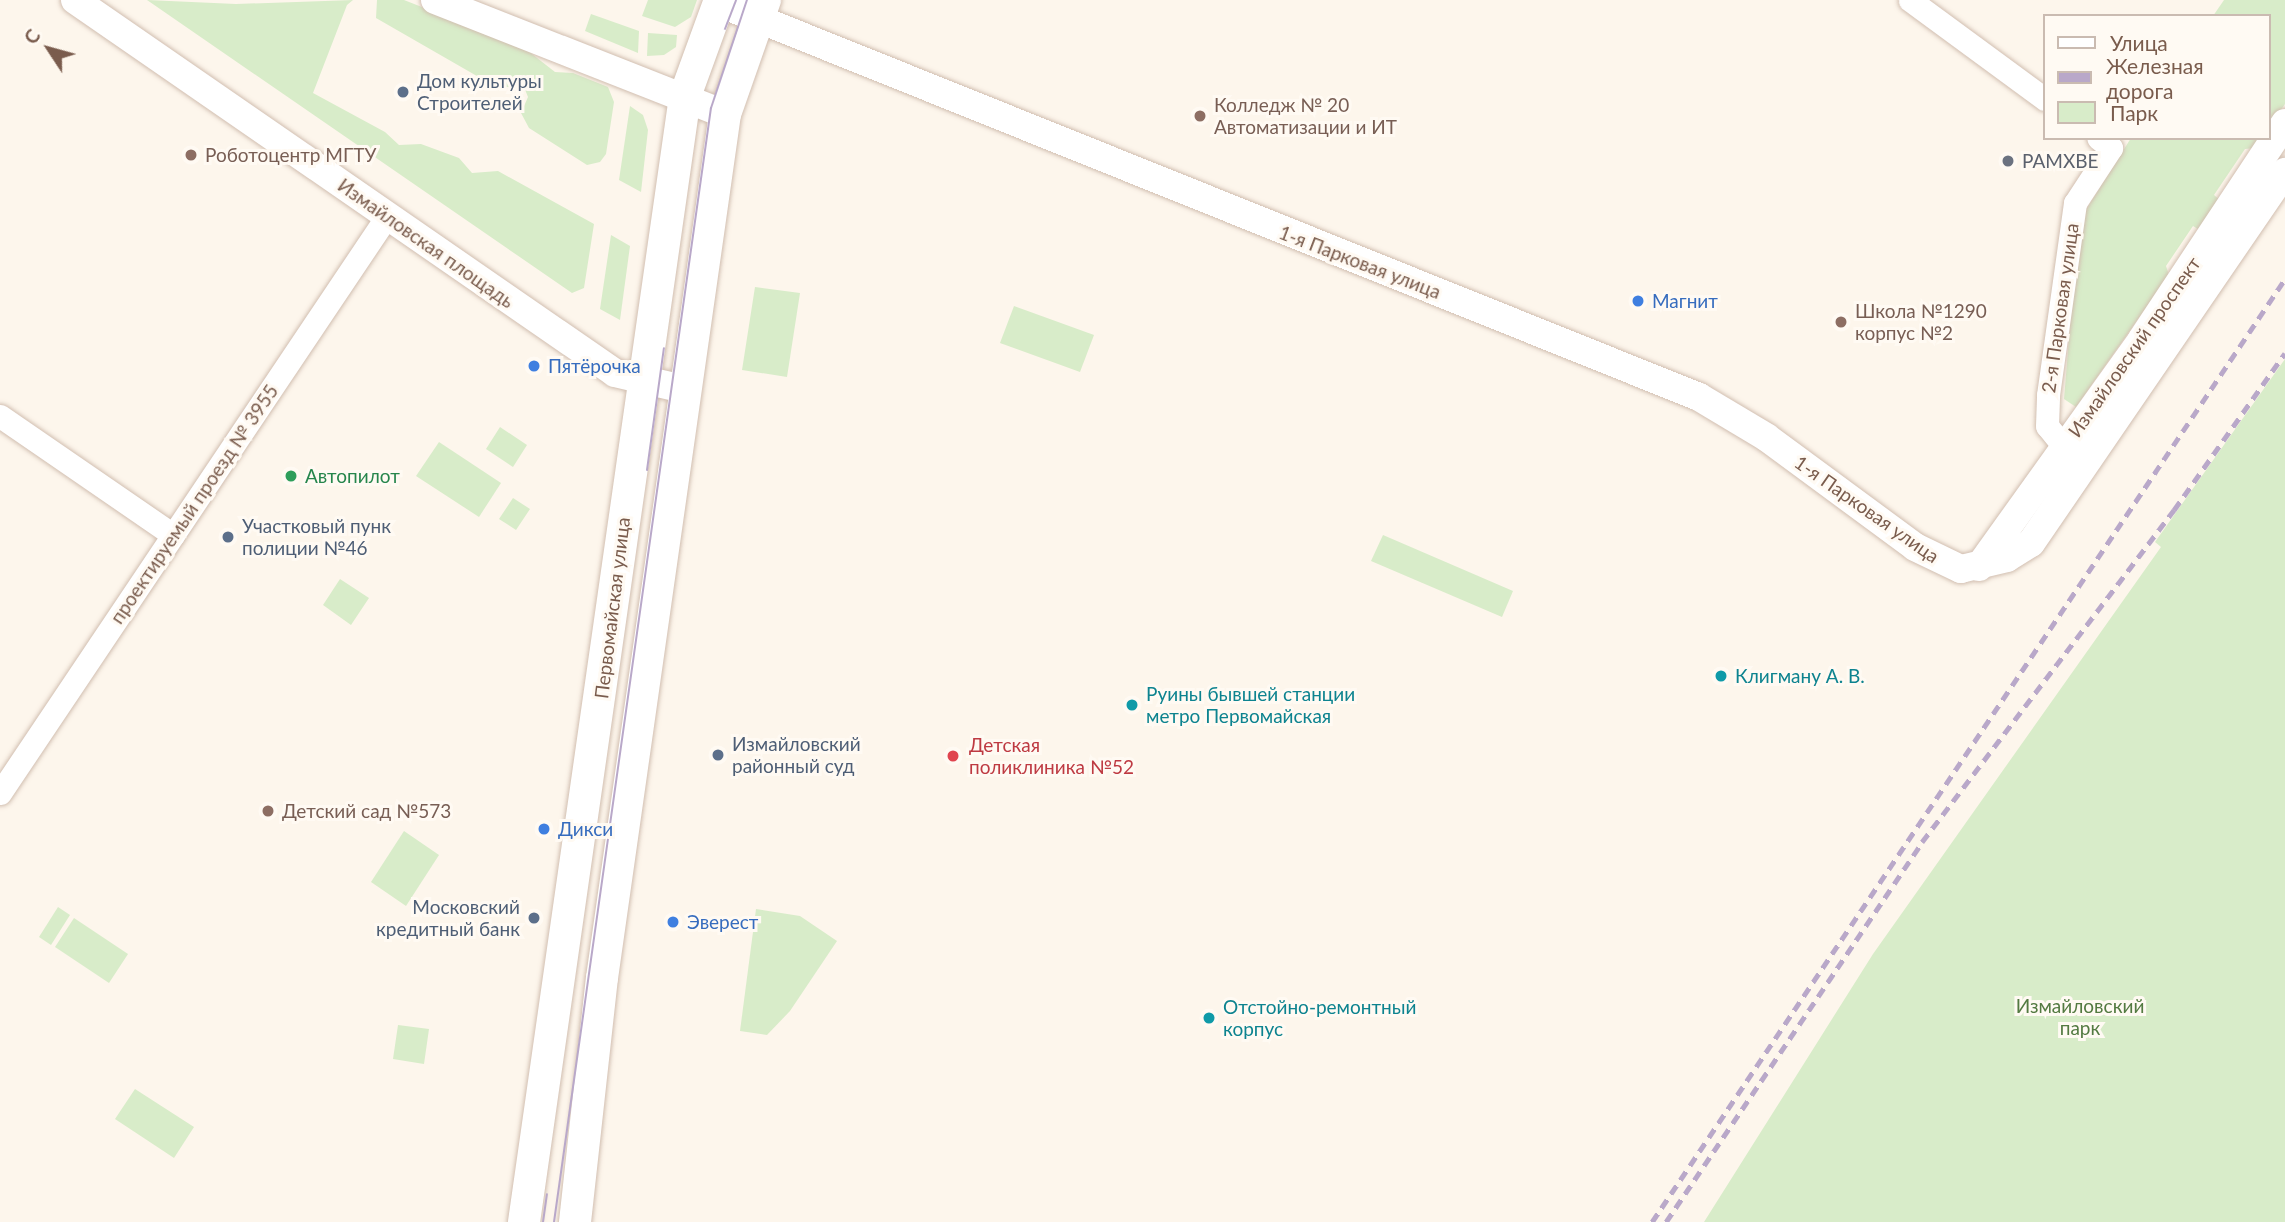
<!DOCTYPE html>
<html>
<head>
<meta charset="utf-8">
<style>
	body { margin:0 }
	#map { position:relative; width:2285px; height:1222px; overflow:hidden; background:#fdf6ec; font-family:Lato,sans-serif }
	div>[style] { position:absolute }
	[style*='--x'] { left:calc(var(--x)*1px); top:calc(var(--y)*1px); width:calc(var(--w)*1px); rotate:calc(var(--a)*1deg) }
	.green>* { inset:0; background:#d8ecc9 }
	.roads { filter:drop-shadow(0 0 2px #d1beb0) drop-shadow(0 0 2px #d1beb0) }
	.minor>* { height:23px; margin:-11.5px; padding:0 11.5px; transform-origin:11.5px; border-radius:11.5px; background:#fff }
	.tertiary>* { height:28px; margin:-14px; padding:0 14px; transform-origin:14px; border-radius:14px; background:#fff }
	.secondary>* { height:32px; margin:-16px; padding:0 16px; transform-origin:16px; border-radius:16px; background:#fff }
	.tram>* { height:2px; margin:-1px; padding:0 1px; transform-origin:1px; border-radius:1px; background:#b9a8c9 }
	.rail>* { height:5px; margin-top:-2.5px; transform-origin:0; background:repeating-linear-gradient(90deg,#b9a8c9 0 10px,transparent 0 17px) }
	.dots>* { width:19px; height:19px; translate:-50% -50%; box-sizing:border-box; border:4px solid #fffaf3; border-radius:50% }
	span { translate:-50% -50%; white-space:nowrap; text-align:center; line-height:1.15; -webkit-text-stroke:6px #fffaf3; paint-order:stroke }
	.service-label { font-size:19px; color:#4e5e75 }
	.left { translate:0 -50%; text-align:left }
	.right { translate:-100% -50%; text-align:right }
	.education-label { font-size:19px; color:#785e54 }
	.worship-label { font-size:19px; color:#5b616d }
	.street-label { font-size:19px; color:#7a5c4d }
	.shop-label { font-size:19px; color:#366cbe }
	.leisure-label { font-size:19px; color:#27864d }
	.culture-label { font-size:19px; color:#0d838f }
	.health-label { font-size:19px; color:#be3a42 }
	.park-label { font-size:19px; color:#537a41 }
	.legend { position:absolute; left:2043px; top:14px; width:228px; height:126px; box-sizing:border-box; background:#fffaf3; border:2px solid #cabbb1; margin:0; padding:9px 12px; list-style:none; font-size:21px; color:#7a5c4d }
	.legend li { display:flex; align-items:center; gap:14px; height:35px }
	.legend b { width:35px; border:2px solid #cabbb1 }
	.north { position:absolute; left:14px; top:14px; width:70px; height:70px; -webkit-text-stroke:5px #fffaf3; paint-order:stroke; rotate:306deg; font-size:19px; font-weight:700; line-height:28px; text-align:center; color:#7a5c4d }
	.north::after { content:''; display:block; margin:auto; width:24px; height:32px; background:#7a5c4d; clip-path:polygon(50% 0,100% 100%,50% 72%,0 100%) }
</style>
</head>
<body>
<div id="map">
	<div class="green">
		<i style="clip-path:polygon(147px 0,236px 4px,353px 0,347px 5px,313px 93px,385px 132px,399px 145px,421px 144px,459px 158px,472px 173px,498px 171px,594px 224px,584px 288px,572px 293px)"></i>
		<i style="clip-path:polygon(377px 0,404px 0,523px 47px,555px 72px,573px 73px,608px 87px,614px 102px,606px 154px,600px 162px,587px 165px,529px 128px,521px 113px,528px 97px,524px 87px,496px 87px,376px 18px)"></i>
		<i style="clip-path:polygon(648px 0,697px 0,691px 17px,675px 27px,642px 16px)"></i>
		<i style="clip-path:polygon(2224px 0,2285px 0,2285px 104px,2269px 127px,2269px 16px,2213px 16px)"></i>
		<i style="clip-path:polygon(591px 14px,639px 31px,638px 53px,585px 31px)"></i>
		<i style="clip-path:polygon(648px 33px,677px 35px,676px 47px,664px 55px,647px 56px)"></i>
		<i style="clip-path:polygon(630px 106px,643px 115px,648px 130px,641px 192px,619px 180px)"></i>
		<i style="clip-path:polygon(2131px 138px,2262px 138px,2255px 148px,2245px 149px,2214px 195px,2221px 201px,2201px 231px,2193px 226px,2166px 266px,2169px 275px,2076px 407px,2064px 399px,2076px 254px,2084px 213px)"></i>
		<i style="clip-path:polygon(611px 235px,630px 246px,620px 320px,600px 309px)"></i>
		<i style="clip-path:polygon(755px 287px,800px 293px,787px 377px,742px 370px)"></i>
		<i style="clip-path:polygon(1014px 306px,1094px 335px,1080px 372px,1000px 343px)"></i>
		<i style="clip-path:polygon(2285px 359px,2285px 1222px,1704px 1222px,1873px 954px,2161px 547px,2155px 542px)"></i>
		<i style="clip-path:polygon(500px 427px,527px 445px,513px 467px,486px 449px)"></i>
		<i style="clip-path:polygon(439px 442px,501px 483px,479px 517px,416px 476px)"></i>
		<i style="clip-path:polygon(513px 498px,530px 509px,516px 530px,499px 519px)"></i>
		<i style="clip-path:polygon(1383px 535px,1513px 591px,1502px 617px,1371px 561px)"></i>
		<i style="clip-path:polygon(340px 579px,369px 598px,351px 625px,323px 605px)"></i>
		<i style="clip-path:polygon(404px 831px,439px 855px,406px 906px,371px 882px)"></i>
		<i style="clip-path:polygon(58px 907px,70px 915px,51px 945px,39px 937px)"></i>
		<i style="clip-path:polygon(756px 909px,800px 916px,837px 941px,790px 1011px,767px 1035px,740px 1031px)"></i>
		<i style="clip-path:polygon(74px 918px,128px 954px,109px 983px,55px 947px)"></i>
		<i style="clip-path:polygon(398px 1025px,429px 1029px,424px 1064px,393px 1059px)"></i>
		<i style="clip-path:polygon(135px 1089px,194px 1127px,174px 1158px,115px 1119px)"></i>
	</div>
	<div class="roads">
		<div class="minor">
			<i style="--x:1910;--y:0;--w:167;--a:36.3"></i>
			<i style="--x:0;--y:416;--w:210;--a:34.5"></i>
			<i style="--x:2065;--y:448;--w:28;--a:-129"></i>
			<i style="--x:2047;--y:426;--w:31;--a:-88"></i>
			<i style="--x:2048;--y:395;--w:194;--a:-82"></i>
			<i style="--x:2075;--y:203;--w:66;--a:-56.8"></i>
			<i style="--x:2111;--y:148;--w:16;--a:-142"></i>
			<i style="--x:0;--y:793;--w:695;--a:-56.15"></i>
		</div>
		<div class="tertiary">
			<i style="--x:75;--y:0;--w:656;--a:34.63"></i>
			<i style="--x:615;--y:373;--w:71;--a:13.1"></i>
			<i style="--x:435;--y:0;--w:312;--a:21.5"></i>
			<i style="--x:719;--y:3;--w:1056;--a:21.9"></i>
			<i style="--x:1699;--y:397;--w:78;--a:30.8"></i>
			<i style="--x:1766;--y:437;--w:185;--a:36.4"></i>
			<i style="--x:1915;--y:547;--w:51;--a:25.6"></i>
			<i style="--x:1961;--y:569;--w:47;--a:-13.4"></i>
			<i style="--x:2007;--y:558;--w:28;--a:-32"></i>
			<i style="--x:2031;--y:543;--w:450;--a:-55.6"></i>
			<i style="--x:1979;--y:567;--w:280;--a:-54.4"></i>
			<i style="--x:2142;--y:339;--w:259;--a:-56.5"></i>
		</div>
		<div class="secondary">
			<i style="--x:524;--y:1222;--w:1137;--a:-81.86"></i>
			<i style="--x:685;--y:96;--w:102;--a:-70"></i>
			<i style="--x:575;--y:1222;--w:245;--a:-83.7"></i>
			<i style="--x:602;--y:978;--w:873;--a:-81.9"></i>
			<i style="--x:725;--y:114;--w:121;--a:-70.7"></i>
		</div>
	</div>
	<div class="tram">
		<i style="--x:725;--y:29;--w:31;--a:-69"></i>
		<i style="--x:647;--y:470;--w:123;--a:-82.1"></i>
		<i style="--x:543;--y:1222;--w:28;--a:-82"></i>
		<i style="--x:554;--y:1222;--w:1125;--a:-81.98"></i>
		<i style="--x:711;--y:108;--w:114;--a:-71.6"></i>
	</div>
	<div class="rail">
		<i style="--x:1652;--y:1222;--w:1136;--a:-56.13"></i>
		<i style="--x:1666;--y:1222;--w:458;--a:-56"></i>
		<i style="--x:1922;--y:842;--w:417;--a:-52.8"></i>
		<i style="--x:2174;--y:510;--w:192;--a:-54.7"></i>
	</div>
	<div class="dots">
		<i style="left:403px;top:92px;background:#5c6f8a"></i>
		<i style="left:1200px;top:116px;background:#8d6e63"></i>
		<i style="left:191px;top:155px;background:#8d6e63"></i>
		<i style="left:2008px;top:161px;background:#6b7280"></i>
		<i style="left:1638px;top:301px;background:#3f7fe0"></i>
		<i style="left:1841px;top:322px;background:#8d6e63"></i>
		<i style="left:534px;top:366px;background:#3f7fe0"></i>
		<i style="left:291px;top:476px;background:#2e9e5b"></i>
		<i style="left:228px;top:537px;background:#5c6f8a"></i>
		<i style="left:1721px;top:676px;background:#0f9aa8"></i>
		<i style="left:1132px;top:705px;background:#0f9aa8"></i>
		<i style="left:718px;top:755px;background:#5c6f8a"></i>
		<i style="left:953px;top:756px;background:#e0444e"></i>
		<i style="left:268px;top:811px;background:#8d6e63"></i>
		<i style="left:544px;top:829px;background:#3f7fe0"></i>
		<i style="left:534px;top:918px;background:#5c6f8a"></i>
		<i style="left:673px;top:922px;background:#3f7fe0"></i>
		<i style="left:1209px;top:1018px;background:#0f9aa8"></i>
	</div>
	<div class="service-label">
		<span class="left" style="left:417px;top:92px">Дом культуры<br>Строителей</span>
		<span class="left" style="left:242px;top:537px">Участковый пунк<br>полиции №46</span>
		<span class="left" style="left:732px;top:755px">Измайловский<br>районный суд</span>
		<span class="right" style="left:520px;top:918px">Московский<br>кредитный банк</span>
	</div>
	<div class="education-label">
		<span class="left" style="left:1214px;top:116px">Колледж № 20<br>Автоматизации и ИТ</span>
		<span class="left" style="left:205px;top:155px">Роботоцентр МГТУ</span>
		<span class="left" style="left:1855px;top:322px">Школа №1290<br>корпус №2</span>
		<span class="left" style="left:282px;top:811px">Детский сад №573</span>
	</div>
	<div class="worship-label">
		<span class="left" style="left:2022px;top:161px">РАМХВЕ</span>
	</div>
	<div class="street-label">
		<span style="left:426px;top:243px;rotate:35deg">Измайловская площадь</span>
		<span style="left:1360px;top:262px;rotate:21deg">1-я Парковая улица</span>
		<span style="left:2060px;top:308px;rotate:-82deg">2-я Парковая улица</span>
		<span style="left:2134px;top:347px;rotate:-55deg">Измайловский проспект</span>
		<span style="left:194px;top:504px;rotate:-56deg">проектируемый проезд № 3955</span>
		<span style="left:1867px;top:509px;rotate:35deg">1-я Парковая улица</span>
		<span style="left:612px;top:608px;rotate:-83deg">Первомайская улица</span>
	</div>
	<div class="shop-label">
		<span class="left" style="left:1652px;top:301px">Магнит</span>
		<span class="left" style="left:548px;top:366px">Пятёрочка</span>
		<span class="left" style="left:558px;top:829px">Дикси</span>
		<span class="left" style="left:687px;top:922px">Эверест</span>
	</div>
	<div class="leisure-label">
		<span class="left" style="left:305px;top:476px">Автопилот</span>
	</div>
	<div class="culture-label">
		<span class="left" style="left:1735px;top:676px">Клигману А. В.</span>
		<span class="left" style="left:1146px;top:705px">Руины бывшей станции<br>метро Первомайская</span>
		<span class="left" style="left:1223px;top:1018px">Отстойно-ремонтный<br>корпус</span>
	</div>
	<div class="health-label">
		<span class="left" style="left:969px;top:756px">Детская<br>поликлиника №52</span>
	</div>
	<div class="park-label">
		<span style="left:2080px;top:1017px">Измайловский<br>парк</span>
	</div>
	<ul class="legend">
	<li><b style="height:9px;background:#fff"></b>Улица</li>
	<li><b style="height:9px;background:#b9a8c9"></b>Железная дорога</li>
	<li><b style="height:19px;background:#d8ecc9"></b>Парк</li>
	</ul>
	<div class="north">С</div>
</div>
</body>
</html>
